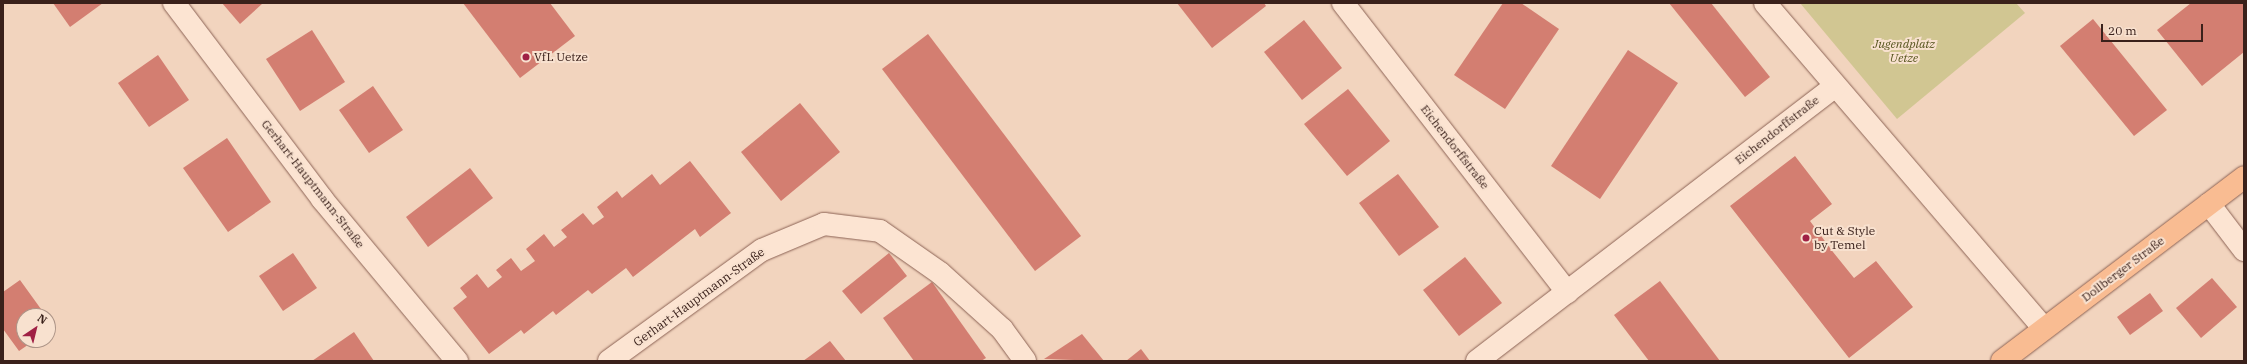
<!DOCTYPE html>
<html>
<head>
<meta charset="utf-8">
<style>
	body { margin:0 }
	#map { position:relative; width:2247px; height:364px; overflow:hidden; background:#f2d4be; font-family:"IBM Plex Serif",serif }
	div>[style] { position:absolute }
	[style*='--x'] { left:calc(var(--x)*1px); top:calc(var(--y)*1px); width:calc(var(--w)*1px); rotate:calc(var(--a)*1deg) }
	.green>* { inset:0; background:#d1c692 }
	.building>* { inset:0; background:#d37e71 }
	.roads { filter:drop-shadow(0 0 1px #8c6355) drop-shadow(0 0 1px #8c6355) }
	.minor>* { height:22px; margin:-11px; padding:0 11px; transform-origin:11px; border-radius:11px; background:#fce4d2 }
	.major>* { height:22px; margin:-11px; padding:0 11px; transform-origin:11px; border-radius:11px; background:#f9bc92 }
	.dots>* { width:11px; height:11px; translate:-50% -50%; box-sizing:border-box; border:2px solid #f8e1cf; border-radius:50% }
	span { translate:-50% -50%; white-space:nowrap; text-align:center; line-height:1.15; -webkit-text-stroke:4px #f8e1cf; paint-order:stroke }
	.park-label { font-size:12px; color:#585620; font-style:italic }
	.poi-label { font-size:12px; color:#3a211b }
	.left { translate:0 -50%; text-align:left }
	.street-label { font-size:12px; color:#3a211b }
	.frame { position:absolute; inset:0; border:4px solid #3a211b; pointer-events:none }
	.north { position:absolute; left:16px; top:308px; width:40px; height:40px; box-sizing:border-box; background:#f8e1cf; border:1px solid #ac9487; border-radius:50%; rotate:35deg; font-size:11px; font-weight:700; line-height:16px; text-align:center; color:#3a211b }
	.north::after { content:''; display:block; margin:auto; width:14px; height:18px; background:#a02045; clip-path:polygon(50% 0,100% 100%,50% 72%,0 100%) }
	.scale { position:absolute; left:2101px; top:24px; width:102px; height:18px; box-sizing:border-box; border:2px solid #3a211b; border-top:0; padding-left:5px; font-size:12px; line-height:14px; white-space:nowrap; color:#3a211b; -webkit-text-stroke:3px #f8e1cf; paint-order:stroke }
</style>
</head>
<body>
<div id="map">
	<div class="green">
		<i style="clip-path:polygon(1800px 3px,2016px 3px,2025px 13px,1897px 119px)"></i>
	</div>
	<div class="building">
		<i style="clip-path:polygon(53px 3px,103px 3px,70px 27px)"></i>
		<i style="clip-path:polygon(222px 3px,263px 3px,240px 24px)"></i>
		<i style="clip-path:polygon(463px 3px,550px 3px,575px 36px,520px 78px)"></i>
		<i style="clip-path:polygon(1177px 3px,1264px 3px,1266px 6px,1212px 48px)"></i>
		<i style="clip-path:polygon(1503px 3px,1521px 3px,1559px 29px,1505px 109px,1454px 75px)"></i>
		<i style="clip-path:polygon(1669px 3px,1711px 3px,1770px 77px,1745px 97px)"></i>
		<i style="clip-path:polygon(2191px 3px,2244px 3px,2244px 52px,2202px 86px,2157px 30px)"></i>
		<i style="clip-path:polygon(2093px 19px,2167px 110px,2134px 136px,2060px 46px)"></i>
		<i style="clip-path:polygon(1304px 20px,1342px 68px,1302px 100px,1264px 52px)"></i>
		<i style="clip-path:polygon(312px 30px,345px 82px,300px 111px,266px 59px)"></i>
		<i style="clip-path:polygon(928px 34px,1081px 236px,1035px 271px,882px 69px)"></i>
		<i style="clip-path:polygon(1628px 50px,1678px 83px,1600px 199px,1551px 166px)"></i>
		<i style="clip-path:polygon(158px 55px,189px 100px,149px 127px,118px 83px)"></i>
		<i style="clip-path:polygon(373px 86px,403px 130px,369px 153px,339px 110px)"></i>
		<i style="clip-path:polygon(1348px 89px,1390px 141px,1347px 176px,1304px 124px)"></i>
		<i style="clip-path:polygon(800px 103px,840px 152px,781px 201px,741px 152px)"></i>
		<i style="clip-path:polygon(227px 138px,271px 202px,228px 232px,183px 168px)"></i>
		<i style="clip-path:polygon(1795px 156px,1832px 204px,1810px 221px,1833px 252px,1854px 278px,1876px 261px,1913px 307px,1849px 358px,1730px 206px)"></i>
		<i style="clip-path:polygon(690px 161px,731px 213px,700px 237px,695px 229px,633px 277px,626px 268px,592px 294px,588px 290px,556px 315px,553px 311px,524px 334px,521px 330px,489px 354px,453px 308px,467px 297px,460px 288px,477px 274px,488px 288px,502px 277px,496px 270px,511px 258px,521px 271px,535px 261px,526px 249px,544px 234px,554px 247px,567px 237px,561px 230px,583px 213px,593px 225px,604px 217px,597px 207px,617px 191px,622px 198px,652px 174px,660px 185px)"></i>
		<i style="clip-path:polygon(470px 168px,493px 198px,428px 247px,406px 217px)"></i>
		<i style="clip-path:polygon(1398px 174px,1439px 227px,1399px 256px,1359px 203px)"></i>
		<i style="clip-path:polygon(293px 253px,317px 288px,283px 311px,259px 276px)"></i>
		<i style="clip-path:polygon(889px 253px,907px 276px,861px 314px,842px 291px)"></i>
		<i style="clip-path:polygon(1465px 257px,1502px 303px,1459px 336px,1423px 290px)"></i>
		<i style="clip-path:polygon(2212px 278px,2237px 307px,2201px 338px,2176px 308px)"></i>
		<i style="clip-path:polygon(20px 280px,46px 316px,24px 316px,24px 340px,35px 340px,19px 351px,3px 329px,3px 292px)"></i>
		<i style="clip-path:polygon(1660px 281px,1720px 361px,1649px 361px,1614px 315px)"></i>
		<i style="clip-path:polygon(932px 282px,986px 358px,981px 361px,914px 361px,883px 318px)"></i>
		<i style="clip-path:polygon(2150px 293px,2163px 311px,2130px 335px,2117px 317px)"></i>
		<i style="clip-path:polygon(354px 332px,374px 361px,312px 361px)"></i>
		<i style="clip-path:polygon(1082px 334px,1104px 361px,1044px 359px)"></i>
		<i style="clip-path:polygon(830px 341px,846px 361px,803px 361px,810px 356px)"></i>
		<i style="clip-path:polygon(1141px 349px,1150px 361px,1126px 361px)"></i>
	</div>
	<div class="roads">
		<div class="minor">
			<i style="--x:174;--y:3;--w:246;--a:52.9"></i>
			<i style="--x:322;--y:199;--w:211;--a:50.2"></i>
			<i style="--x:1343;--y:3;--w:366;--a:52.2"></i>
			<i style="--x:1765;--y:3;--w:428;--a:49.4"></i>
			<i style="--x:2209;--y:204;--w:58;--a:52.7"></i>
			<i style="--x:609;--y:361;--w:189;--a:-36"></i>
			<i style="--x:762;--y:250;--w:67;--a:-22.8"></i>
			<i style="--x:824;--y:224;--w:56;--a:7.1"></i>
			<i style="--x:880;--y:231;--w:73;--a:35"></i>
			<i style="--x:940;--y:273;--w:84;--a:42.1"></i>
			<i style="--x:1002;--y:329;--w:39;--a:54"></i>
			<i style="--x:1477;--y:361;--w:451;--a:-37.5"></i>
		</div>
		<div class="major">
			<i style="--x:2002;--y:361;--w:304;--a:-37.2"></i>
		</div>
	</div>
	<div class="dots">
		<i style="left:526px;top:57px;background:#a02045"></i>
		<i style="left:1806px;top:238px;background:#a02045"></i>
	</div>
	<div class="park-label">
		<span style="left:1904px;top:51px">Jugendplatz<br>Uetze</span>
	</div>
	<div class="poi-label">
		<span class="left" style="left:534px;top:57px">VfL Uetze</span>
		<span class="left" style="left:1814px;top:238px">Cut &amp; Style<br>by Temel</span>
	</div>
	<div class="street-label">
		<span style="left:1777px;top:130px;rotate:-38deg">Eichendorffstraße</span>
		<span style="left:1455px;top:147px;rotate:52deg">Eichendorffstraße</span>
		<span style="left:313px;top:184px;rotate:52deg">Gerhart-Hauptmann-Straße</span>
		<span style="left:2123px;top:269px;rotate:-37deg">Dollberger Straße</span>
		<span style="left:699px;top:297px;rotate:-36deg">Gerhart-Hauptmann-Straße</span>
	</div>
	<div class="frame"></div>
	<div class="north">N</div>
	<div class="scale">20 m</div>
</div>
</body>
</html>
